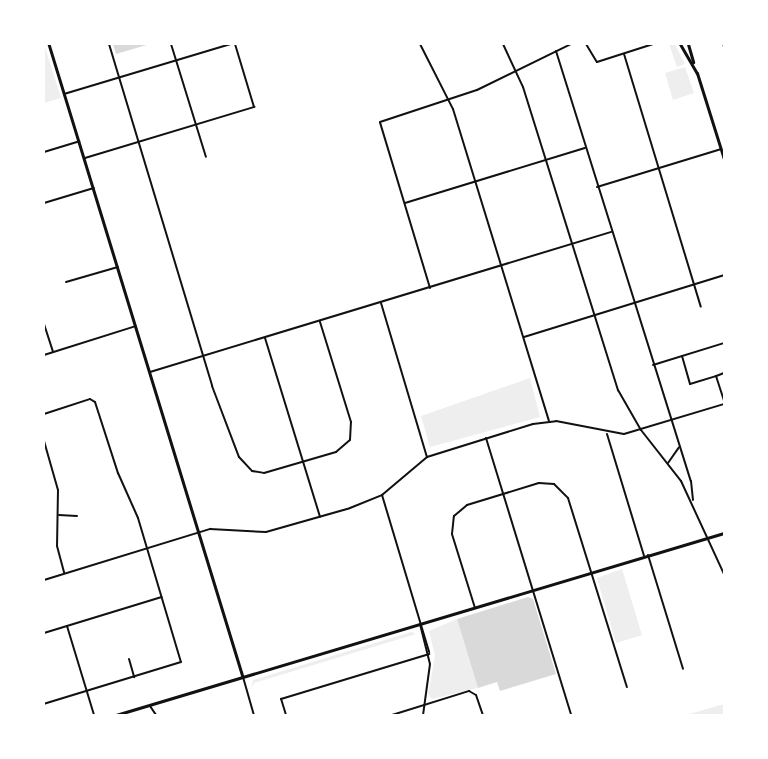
<!DOCTYPE html>
<html>
<head>
<meta charset="utf-8">
<style>
	body { margin:0 }
	#map { position:relative; width:768px; height:759px; overflow:hidden; background:#fff; font-family:"PT Sans Narrow",sans-serif }
	div>[style] { position:absolute }
	[style*='--x'] { left:calc(var(--x)*1px); top:calc(var(--y)*1px); width:calc(var(--w)*1px); rotate:calc(var(--a)*1deg) }
	.green>* { inset:0; background:#eee }
	.water>* { inset:0; background:#d9d9d9 }
	.minor>* { height:2px; margin:-1px; padding:0 1px; transform-origin:1px; border-radius:1px; background:#111 }
	.tertiary>* { height:2.5px; margin:-1.25px; padding:0 1.25px; transform-origin:1.25px; border-radius:1.25px; background:#111 }
	.primary>* { height:3px; margin:-1.5px; padding:0 1.5px; transform-origin:1.5px; border-radius:1.5px; background:#111 }
	.rail>* { height:1px; margin:-0.5px; padding:0 0.5px; transform-origin:0.5px; border-radius:0.5px; background:#707070 }
	span { translate:-50% -50%; white-space:nowrap; text-align:center; line-height:1.15; -webkit-text-stroke:4px #fff; paint-order:stroke }
	.frame { position:absolute; inset:0; border:45px solid #fff; pointer-events:none }
</style>
</head>
<body>
<div id="map">
	<div class="green">
		<i style="clip-path:polygon(44px 44px,61px 98px,44px 103px)"></i>
		<i style="clip-path:polygon(669px 44px,675px 44px,685px 64px,677px 67px)"></i>
		<i style="clip-path:polygon(685px 67px,694px 93px,673px 100px,665px 73px)"></i>
		<i style="clip-path:polygon(530px 378px,540px 417px,430px 447px,421px 416px)"></i>
		<i style="clip-path:polygon(622px 569px,642px 635px,616px 643px,597px 578px)"></i>
		<i style="clip-path:polygon(457px 619px,478px 688px,432px 699px,428px 694px,435px 656px,429px 631px)"></i>
		<i style="clip-path:polygon(411px 632px,416px 634px,254px 683px,251px 688px,253px 680px)"></i>
		<i style="clip-path:polygon(724px 704px,724px 715px,686px 715px)"></i>
	</div>
	<div class="water">
		<i style="clip-path:polygon(113px 44px,150px 44px,116px 54px)"></i>
		<i style="clip-path:polygon(528px 597px,533px 599px,556px 674px,500px 691px,497px 682px,478px 688px,457px 619px)"></i>
	</div>
	<div class="minor">
		<i style="--x:109;--y:44;--w:357;--a:73.2"></i>
		<i style="--x:212;--y:386;--w:76;--a:69.2"></i>
		<i style="--x:239;--y:457;--w:19;--a:47"></i>
		<i style="--x:252;--y:471;--w:12;--a:9"></i>
		<i style="--x:264;--y:473;--w:75;--a:-16.3"></i>
		<i style="--x:336;--y:452;--w:18;--a:-41"></i>
		<i style="--x:350;--y:440;--w:18;--a:-87"></i>
		<i style="--x:351;--y:422;--w:105;--a:-107.2"></i>
		<i style="--x:171;--y:44;--w:118;--a:72.8"></i>
		<i style="--x:420;--y:44;--w:73;--a:63.1"></i>
		<i style="--x:453;--y:109;--w:326;--a:72.9"></i>
		<i style="--x:503;--y:44;--w:47;--a:65.1"></i>
		<i style="--x:523;--y:87;--w:318;--a:72.6"></i>
		<i style="--x:618;--y:390;--w:46;--a:60.1"></i>
		<i style="--x:641;--y:430;--w:65;--a:51.9"></i>
		<i style="--x:681;--y:481;--w:102;--a:65.2"></i>
		<i style="--x:586;--y:44;--w:21;--a:59"></i>
		<i style="--x:597;--y:62;--w:59;--a:-17.8"></i>
		<i style="--x:556;--y:51;--w:451;--a:72.6"></i>
		<i style="--x:691;--y:481;--w:19;--a:84"></i>
		<i style="--x:624;--y:54;--w:264;--a:73.1"></i>
		<i style="--x:64;--y:94;--w:174;--a:-16.7"></i>
		<i style="--x:44;--y:152;--w:37;--a:-17"></i>
		<i style="--x:85;--y:158;--w:177;--a:-16.8"></i>
		<i style="--x:254;--y:107;--w:66;--a:-106.8"></i>
		<i style="--x:597;--y:187;--w:130;--a:-17"></i>
		<i style="--x:44;--y:203;--w:52;--a:-16.7"></i>
		<i style="--x:405;--y:203;--w:188;--a:-17"></i>
		<i style="--x:66;--y:282;--w:54;--a:-16.1"></i>
		<i style="--x:430;--y:288;--w:173;--a:-106.8"></i>
		<i style="--x:380;--y:122;--w:102;--a:-18.3"></i>
		<i style="--x:477;--y:90;--w:105;--a:-26.1"></i>
		<i style="--x:381;--y:303;--w:161;--a:73.4"></i>
		<i style="--x:44;--y:324;--w:29;--a:72"></i>
		<i style="--x:524;--y:337;--w:209;--a:-17.2"></i>
		<i style="--x:265;--y:338;--w:187;--a:72.9"></i>
		<i style="--x:44;--y:355;--w:96;--a:-17.5"></i>
		<i style="--x:682;--y:356;--w:29;--a:74"></i>
		<i style="--x:690;--y:384;--w:27;--a:-17"></i>
		<i style="--x:653;--y:365;--w:74;--a:-17.2"></i>
		<i style="--x:150;--y:372;--w:483;--a:-16.9"></i>
		<i style="--x:724;--y:373;--w:9;--a:159"></i>
		<i style="--x:716;--y:376;--w:26;--a:72"></i>
		<i style="--x:44;--y:414;--w:48;--a:-18.1"></i>
		<i style="--x:90;--y:399;--w:6;--a:31"></i>
		<i style="--x:95;--y:402;--w:75;--a:72.1"></i>
		<i style="--x:118;--y:473;--w:49;--a:66"></i>
		<i style="--x:138;--y:518;--w:150;--a:73.4"></i>
		<i style="--x:181;--y:662;--w:143;--a:163"></i>
		<i style="--x:607;--y:434;--w:127;--a:73.1"></i>
		<i style="--x:486;--y:438;--w:290;--a:72.9"></i>
		<i style="--x:44;--y:441;--w:51;--a:74.1"></i>
		<i style="--x:58;--y:490;--w:56;--a:91"></i>
		<i style="--x:57;--y:546;--w:28;--a:75"></i>
		<i style="--x:668;--y:463;--w:19;--a:-55"></i>
		<i style="--x:382;--y:495;--w:164;--a:73.3"></i>
		<i style="--x:59;--y:515;--w:18;--a:3"></i>
		<i style="--x:648;--y:555;--w:119;--a:72.9"></i>
		<i style="--x:44;--y:580;--w:174;--a:-17.1"></i>
		<i style="--x:210;--y:529;--w:56;--a:3.1"></i>
		<i style="--x:266;--y:532;--w:87;--a:-15.9"></i>
		<i style="--x:350;--y:508;--w:35;--a:-22"></i>
		<i style="--x:382;--y:495;--w:59;--a:-40.2"></i>
		<i style="--x:427;--y:457;--w:111;--a:-17.3"></i>
		<i style="--x:533;--y:424;--w:23;--a:-7"></i>
		<i style="--x:556;--y:421;--w:69;--a:10.8"></i>
		<i style="--x:624;--y:434;--w:104;--a:-16.7"></i>
		<i style="--x:475;--y:608;--w:77;--a:-107.3"></i>
		<i style="--x:452;--y:534;--w:18;--a:-84"></i>
		<i style="--x:454;--y:516;--w:17;--a:-40"></i>
		<i style="--x:467;--y:505;--w:75;--a:-17"></i>
		<i style="--x:539;--y:483;--w:15;--a:4"></i>
		<i style="--x:554;--y:484;--w:20;--a:45"></i>
		<i style="--x:568;--y:498;--w:198;--a:72.7"></i>
		<i style="--x:420;--y:624;--w:41;--a:76"></i>
		<i style="--x:430;--y:664;--w:51;--a:97.8"></i>
		<i style="--x:67;--y:626;--w:93;--a:73.1"></i>
		<i style="--x:44;--y:633;--w:123;--a:-17"></i>
		<i style="--x:129;--y:659;--w:19;--a:74"></i>
		<i style="--x:243;--y:677;--w:40;--a:74"></i>
		<i style="--x:150;--y:706;--w:11;--a:56"></i>
		<i style="--x:286;--y:715;--w:17;--a:-107"></i>
		<i style="--x:281;--y:699;--w:155;--a:-16.9"></i>
		<i style="--x:392;--y:715;--w:81;--a:-17.3"></i>
		<i style="--x:469;--y:691;--w:8;--a:30"></i>
		<i style="--x:476;--y:695;--w:21;--a:71"></i>
	</div>
	<div class="tertiary">
		<i style="--x:49;--y:44;--w:662;--a:72.96"></i>
		<i style="--x:116;--y:715;--w:635;--a:-16.66"></i>
	</div>
	<div class="primary">
		<i style="--x:680;--y:44;--w:34;--a:60"></i>
		<i style="--x:697;--y:73;--w:90;--a:72.6"></i>
		<i style="--x:688;--y:44;--w:19;--a:74"></i>
	</div>
	<div class="rail">
		<i style="--x:722;--y:44;--w:5;--a:68"></i>
	</div>
	<div class="frame"></div>
</div>
</body>
</html>
